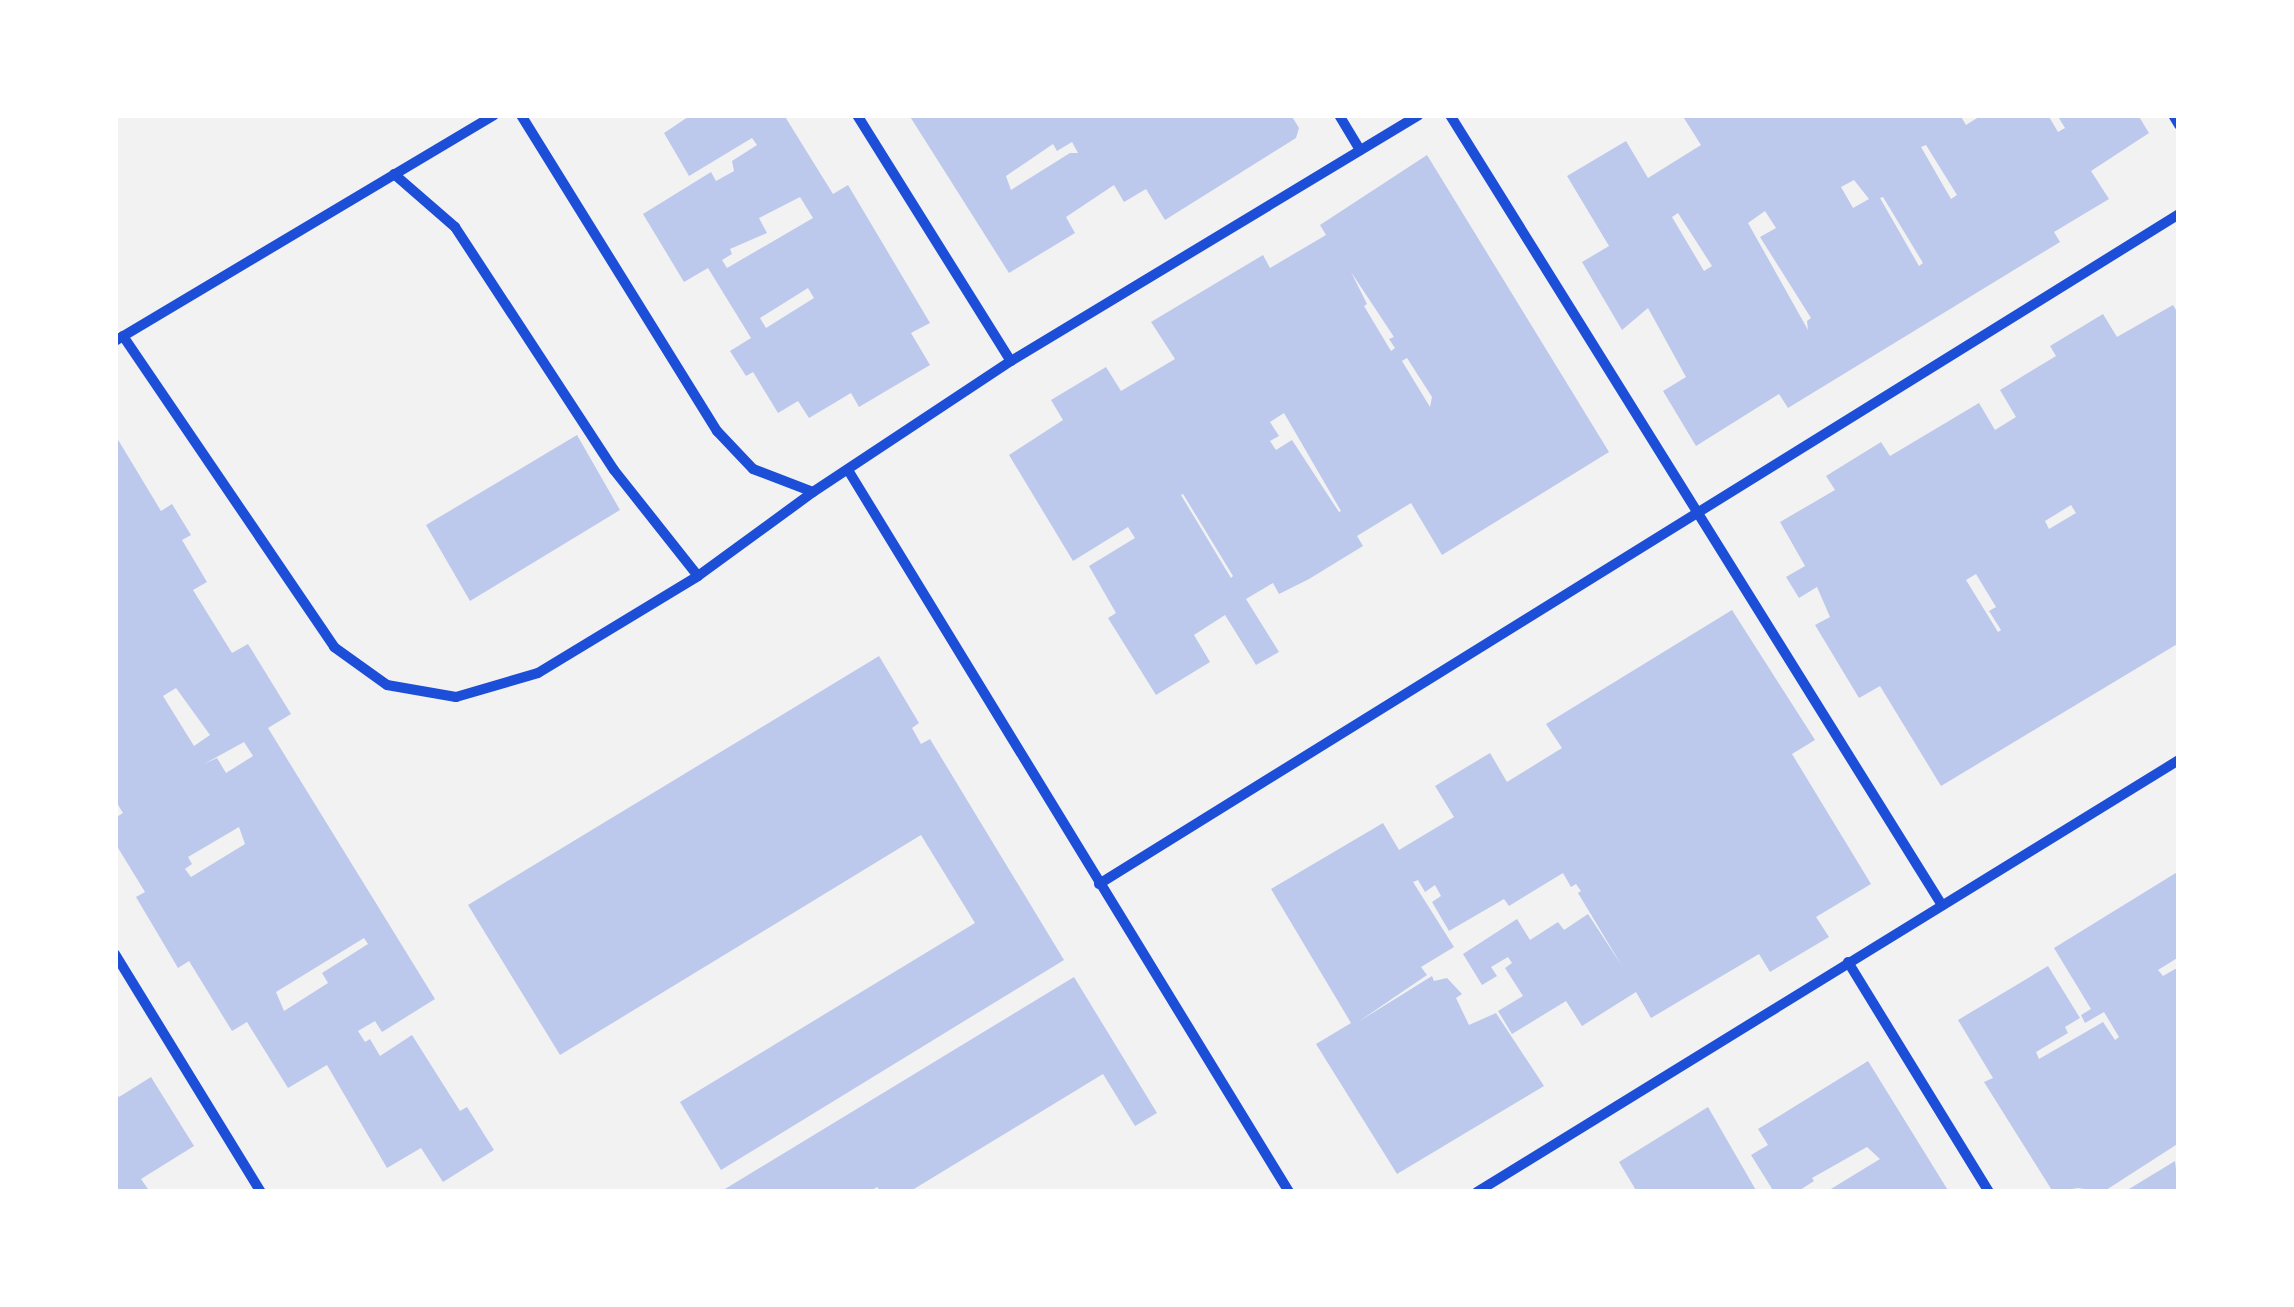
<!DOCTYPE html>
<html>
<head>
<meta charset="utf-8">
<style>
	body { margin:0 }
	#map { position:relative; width:2294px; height:1307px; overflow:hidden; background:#f2f2f2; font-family:"Fira Sans",sans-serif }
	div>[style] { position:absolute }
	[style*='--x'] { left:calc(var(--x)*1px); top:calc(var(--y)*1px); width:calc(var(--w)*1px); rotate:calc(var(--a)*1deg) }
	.building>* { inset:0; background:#bdc9ec }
	.minor>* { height:10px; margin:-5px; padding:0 5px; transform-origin:5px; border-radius:5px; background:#1d4ed8 }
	span { translate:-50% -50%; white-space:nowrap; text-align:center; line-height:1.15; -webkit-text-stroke:10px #fff; paint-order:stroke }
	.frame { position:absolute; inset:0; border:118px solid #fff; pointer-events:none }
</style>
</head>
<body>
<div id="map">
	<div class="building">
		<i style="clip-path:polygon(evenodd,691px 115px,784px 115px,833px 194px,848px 185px,930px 323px,911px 333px,930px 365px,859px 407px,851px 393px,809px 418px,798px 401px,778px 413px,753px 372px,746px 376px,730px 351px,751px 338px,708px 268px,684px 282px,643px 214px,711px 172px,716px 181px,734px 171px,732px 161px,757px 145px,752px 138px,689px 176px,664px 133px,691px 115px,800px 197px,813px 218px,727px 268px,722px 260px,732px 254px,730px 249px,767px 233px,759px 218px,800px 197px,691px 115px,808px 288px,814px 298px,766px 328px,760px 318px,808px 288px)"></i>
		<i style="clip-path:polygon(evenodd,909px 115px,1291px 115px,1299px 128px,1296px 138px,1165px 220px,1146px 189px,1124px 202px,1114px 185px,1066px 217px,1075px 233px,1009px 273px,909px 115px,1072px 142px,1078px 153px,1070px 153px,1011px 190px,1006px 176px,1053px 144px,1057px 151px,1072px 142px)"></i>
		<i style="clip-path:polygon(evenodd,1682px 115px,1960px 115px,1966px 125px,1982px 115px,2048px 115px,2058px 132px,2065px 128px,2057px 115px,2138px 115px,2149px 133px,2091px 171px,2109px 199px,2054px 232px,2060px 242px,1788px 408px,1779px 394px,1696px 446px,1663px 391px,1686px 377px,1648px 308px,1622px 330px,1582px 262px,1609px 246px,1567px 176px,1626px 141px,1648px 178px,1701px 145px,1682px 115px,1926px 145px,1957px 195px,1951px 199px,1921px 147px,1926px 145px,1682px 115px,1854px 180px,1869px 199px,1853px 208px,1841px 187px,1854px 180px,1682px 115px,1883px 197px,1923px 263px,1919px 266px,1880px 198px,1883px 197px,1682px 115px,1765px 211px,1776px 228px,1760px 237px,1811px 318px,1807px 321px,1808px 330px,1748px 223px,1765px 211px,1682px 115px,1678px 213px,1712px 266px,1704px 271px,1672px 217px,1678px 213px)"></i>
		<i style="clip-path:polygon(evenodd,1427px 155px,1609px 452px,1442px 555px,1411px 503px,1357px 536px,1363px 546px,1309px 579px,1279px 594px,1273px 583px,1246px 599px,1279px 652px,1256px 665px,1225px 615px,1194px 635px,1210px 662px,1156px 695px,1108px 618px,1116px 613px,1089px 566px,1135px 538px,1128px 527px,1073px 561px,1009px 455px,1063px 420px,1051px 400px,1106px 367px,1121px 391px,1175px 359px,1151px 322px,1263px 255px,1270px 268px,1326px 235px,1320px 225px,1427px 155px,1351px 272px,1394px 337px,1389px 339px,1395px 348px,1391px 351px,1364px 306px,1367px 304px,1351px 272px,1427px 155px,1407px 358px,1432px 397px,1430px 407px,1402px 361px,1407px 358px,1427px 155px,1284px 413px,1341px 511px,1339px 512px,1292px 440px,1276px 450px,1270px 441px,1279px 436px,1270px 422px,1284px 413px,1427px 155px,1183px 494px,1233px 576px,1231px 578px,1181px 495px,1183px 494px)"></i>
		<i style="clip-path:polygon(evenodd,2173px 305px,2179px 315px,2179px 643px,1941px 786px,1880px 686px,1859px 698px,1815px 625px,1830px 617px,1817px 587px,1799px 598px,1786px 577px,1805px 566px,1780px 522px,1835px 490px,1826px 476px,1881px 442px,1890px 456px,1979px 403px,1995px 430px,2016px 417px,2000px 390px,2056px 356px,2050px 346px,2103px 314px,2117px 337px,2173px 305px,2071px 505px,2076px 513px,2049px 529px,2045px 521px,2071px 505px,2173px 305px,1976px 574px,1996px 607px,1989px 611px,2001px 630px,1998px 632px,1966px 580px,1976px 574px)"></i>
		<i style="clip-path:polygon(577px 435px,620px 510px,470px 601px,426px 525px)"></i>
		<i style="clip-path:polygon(evenodd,117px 438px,161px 511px,172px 504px,191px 535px,182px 540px,207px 582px,193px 590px,232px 653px,248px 644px,291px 714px,268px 728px,435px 999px,382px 1032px,375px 1021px,358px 1031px,365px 1042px,370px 1039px,380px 1056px,412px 1035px,460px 1111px,467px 1107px,494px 1150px,443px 1182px,421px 1148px,387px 1168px,327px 1065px,288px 1088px,247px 1022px,232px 1031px,189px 961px,178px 968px,136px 897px,145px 892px,115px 843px,115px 818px,123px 813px,115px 800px,117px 438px,176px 688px,210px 735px,194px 746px,163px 696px,176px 688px,117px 438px,244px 742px,253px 756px,226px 773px,217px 758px,204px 764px,244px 742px,117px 438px,239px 827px,245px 844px,191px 877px,185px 869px,192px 864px,188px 857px,239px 827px,117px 438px,364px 938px,368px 944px,322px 973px,328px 983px,284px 1011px,276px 992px,364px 938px)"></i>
		<i style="clip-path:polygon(1732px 610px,1815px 740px,1792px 754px,1871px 884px,1816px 917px,1829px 937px,1770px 972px,1759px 954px,1651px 1018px,1636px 992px,1582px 1026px,1566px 1001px,1512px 1034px,1498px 1011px,1523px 996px,1505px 968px,1512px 963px,1508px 957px,1491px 967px,1497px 976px,1482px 985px,1463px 954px,1517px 919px,1530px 940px,1558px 922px,1564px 930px,1588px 914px,1622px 966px,1578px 893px,1581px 891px,1576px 884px,1571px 887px,1563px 873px,1509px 906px,1504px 899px,1449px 931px,1432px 902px,1441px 896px,1435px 885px,1425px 892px,1418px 880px,1413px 882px,1454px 947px,1421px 967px,1427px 975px,1358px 1022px,1432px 976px,1434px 981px,1447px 978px,1462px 994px,1456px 998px,1469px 1025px,1496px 1013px,1544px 1086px,1397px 1174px,1316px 1044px,1351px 1023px,1271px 889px,1383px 823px,1399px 850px,1454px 817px,1435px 786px,1490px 753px,1507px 782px,1562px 748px,1546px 724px)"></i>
		<i style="clip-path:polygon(879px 656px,919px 723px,912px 728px,921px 744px,930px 739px,1064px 960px,721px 1170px,680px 1102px,975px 923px,921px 835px,560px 1055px,468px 905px)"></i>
		<i style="clip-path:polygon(2179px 871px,2179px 957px,2158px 970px,2163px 976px,2177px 968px,2179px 971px,2179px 1143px,2103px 1192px,2078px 1188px,2053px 1192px,1984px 1082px,1993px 1078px,1958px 1020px,2048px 966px,2080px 1018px,2065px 1027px,2068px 1033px,2036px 1052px,2039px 1059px,2103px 1022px,2115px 1040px,2119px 1037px,2104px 1012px,2085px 1023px,2081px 1015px,2091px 1009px,2054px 948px)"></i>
		<i style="clip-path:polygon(1074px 977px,1157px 1113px,1135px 1126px,1103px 1074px,909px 1192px,881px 1192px,877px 1187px,869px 1192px,720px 1192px)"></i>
		<i style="clip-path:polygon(1868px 1061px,1949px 1192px,1826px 1192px,1880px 1159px,1867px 1147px,1812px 1178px,1814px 1181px,1797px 1192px,1774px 1192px,1751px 1155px,1768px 1145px,1758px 1129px)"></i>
		<i style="clip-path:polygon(151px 1077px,194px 1146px,141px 1179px,150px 1192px,115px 1192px,115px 1090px,119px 1097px)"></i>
		<i style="clip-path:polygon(1708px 1107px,1757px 1192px,1637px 1192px,1619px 1162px)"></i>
		<i style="clip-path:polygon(2175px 1161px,2179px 1192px,2124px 1192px)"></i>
	</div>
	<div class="minor">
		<i style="--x:521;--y:115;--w:372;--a:58.2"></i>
		<i style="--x:717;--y:431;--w:52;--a:46.5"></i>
		<i style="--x:753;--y:469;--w:64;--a:21"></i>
		<i style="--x:813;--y:492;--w:237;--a:-33.5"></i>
		<i style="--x:1011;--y:361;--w:476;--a:-31.1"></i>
		<i style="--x:857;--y:115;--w:290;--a:58"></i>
		<i style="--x:1339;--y:115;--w:41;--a:59"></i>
		<i style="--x:1450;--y:115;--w:931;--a:58.09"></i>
		<i style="--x:2173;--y:115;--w:12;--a:59"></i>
		<i style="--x:394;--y:174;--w:81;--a:41"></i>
		<i style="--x:455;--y:227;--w:290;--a:56.8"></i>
		<i style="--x:614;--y:470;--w:135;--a:51.6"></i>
		<i style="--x:123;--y:336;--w:376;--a:55.8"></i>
		<i style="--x:334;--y:647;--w:65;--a:35.6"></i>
		<i style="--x:387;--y:685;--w:70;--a:9.9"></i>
		<i style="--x:456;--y:697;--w:85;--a:-16.3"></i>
		<i style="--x:538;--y:673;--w:187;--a:-31.2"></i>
		<i style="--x:698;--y:576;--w:142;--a:-36.1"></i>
		<i style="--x:115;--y:341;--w:441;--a:-30.8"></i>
		<i style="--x:848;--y:470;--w:846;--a:58.58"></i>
		<i style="--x:1099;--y:884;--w:1271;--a:-31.81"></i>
		<i style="--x:115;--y:954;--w:279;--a:58.5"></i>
		<i style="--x:1848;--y:962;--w:270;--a:58.5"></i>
		<i style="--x:1477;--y:1192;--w:824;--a:-31.61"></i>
	</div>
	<div class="frame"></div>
</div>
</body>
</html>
